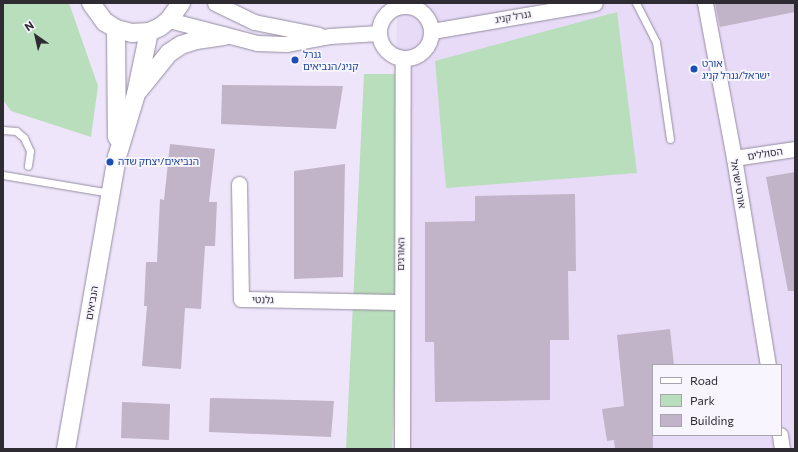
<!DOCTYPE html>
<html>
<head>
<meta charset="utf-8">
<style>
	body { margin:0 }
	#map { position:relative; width:798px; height:452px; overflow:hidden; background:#eee5fb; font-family:Commissioner,"Noto Sans Hebrew",sans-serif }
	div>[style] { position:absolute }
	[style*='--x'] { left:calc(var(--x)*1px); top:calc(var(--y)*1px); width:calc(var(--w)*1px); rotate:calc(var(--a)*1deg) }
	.built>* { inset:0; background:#e8dbf8 }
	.green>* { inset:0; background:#b9debc }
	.building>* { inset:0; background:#c1b4c8 }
	.roads { filter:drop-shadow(0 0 1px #948ca0) drop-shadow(0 0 1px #948ca0) }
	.service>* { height:7px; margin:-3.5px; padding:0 3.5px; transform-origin:3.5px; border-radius:3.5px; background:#fff }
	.minor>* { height:15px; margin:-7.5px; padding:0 7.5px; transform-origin:7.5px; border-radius:7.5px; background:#fff }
	.minor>.ring { margin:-7.5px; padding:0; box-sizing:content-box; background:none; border:15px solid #fff; border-radius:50% }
	.tertiary>* { height:18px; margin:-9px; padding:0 9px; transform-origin:9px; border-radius:9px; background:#fff }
	.dots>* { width:11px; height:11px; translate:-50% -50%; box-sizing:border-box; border:2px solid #f8f5fe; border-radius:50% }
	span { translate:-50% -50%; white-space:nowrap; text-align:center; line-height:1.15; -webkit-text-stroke:3.5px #f8f5fe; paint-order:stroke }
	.street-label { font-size:10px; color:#2f2b33 }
	.transit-label { font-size:10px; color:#164399 }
	.left { translate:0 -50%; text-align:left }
	.frame { position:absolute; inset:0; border:4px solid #2f2b33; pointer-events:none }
	.legend { position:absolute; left:652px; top:364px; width:130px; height:72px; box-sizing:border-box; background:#f8f5fe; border:1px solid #a8a4ad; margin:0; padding:5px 7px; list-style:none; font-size:12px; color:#2f2b33 }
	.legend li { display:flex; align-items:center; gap:8px; height:20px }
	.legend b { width:20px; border:1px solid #a8a4ad }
	.north { position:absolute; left:16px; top:16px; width:40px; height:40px; -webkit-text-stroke:3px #f8f5fe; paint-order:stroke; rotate:326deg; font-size:11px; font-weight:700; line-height:16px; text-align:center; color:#2f2b33 }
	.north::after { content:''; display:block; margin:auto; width:14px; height:18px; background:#2f2b33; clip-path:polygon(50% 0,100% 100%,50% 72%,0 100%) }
</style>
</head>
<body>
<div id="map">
	<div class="built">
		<i style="clip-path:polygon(evenodd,398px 3px,795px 3px,795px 449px,378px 449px,398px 3px,653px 365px,781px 365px,781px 435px,653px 435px,653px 365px)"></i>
	</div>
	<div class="green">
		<i style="clip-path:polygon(3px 3px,69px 3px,98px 86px,91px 137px,11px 111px,3px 100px)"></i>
		<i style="clip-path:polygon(617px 12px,637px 173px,446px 188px,435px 61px)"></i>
		<i style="clip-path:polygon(364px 74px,408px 74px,392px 449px,346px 449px)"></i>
	</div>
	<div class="building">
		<i style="clip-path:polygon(715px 3px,795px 3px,795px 12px,720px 27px)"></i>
		<i style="clip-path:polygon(222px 85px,343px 86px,336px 129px,221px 124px)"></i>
		<i style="clip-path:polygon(170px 144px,215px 149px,209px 202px,217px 202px,215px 246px,205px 246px,201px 309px,185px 308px,181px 369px,142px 366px,147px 306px,144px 306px,146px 262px,157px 262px,160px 199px,164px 200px)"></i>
		<i style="clip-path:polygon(345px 164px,343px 277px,294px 279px,294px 171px)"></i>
		<i style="clip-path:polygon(795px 172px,795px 291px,788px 291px,766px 177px)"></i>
		<i style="clip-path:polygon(575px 194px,576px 271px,568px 271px,569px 340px,550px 340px,550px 400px,435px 402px,434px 342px,425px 342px,425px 222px,475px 221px,475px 196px)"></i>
		<i style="clip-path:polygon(670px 329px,674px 365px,653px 365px,653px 449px,615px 449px,614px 440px,607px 441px,602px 409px,624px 406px,617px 335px)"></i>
		<i style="clip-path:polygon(210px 398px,334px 401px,331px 437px,209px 432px)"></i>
		<i style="clip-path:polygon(122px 402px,170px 404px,169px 440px,121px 438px)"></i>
	</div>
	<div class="roads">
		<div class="service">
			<i style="--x:636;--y:3;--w:44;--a:62.9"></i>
			<i style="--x:656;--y:42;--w:98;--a:81.8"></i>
			<i style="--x:3;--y:130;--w:13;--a:4"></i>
			<i style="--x:16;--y:131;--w:11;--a:41"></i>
			<i style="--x:24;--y:138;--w:14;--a:65"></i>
			<i style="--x:30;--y:151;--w:15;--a:98"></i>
			<i style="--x:3;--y:175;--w:109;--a:9.5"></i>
		</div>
		<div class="minor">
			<i style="--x:215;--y:3;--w:43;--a:26"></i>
			<i style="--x:254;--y:22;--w:66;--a:11.3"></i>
			<i style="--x:705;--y:3;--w:158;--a:79.4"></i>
			<i style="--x:734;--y:158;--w:210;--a:80.7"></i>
			<i class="ring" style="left:379px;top:6px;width:37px;height:37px"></i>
			<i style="--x:169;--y:20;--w:91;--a:14.6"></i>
			<i style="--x:257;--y:43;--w:29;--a:2"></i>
			<i style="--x:286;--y:44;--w:45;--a:-10.3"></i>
			<i style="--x:330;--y:36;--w:49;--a:-3.5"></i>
			<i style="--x:432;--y:31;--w:165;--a:-9.7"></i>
			<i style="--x:734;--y:158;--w:62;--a:-8.4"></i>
			<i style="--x:239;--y:184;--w:115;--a:89"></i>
			<i style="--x:241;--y:299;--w:159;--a:1.1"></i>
			<i style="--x:780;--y:435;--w:14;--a:82"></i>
			<i style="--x:402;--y:449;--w:390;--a:-89.9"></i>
		</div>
		<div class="tertiary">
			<i style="--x:91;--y:3;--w:24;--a:54"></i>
			<i style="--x:105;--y:22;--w:13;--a:32"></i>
			<i style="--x:116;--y:29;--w:16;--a:14"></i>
			<i style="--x:132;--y:33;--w:17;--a:-3"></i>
			<i style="--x:149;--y:32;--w:12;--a:-24"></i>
			<i style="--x:160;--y:27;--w:11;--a:-38"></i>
			<i style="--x:169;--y:20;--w:21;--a:-55"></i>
			<i style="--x:116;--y:29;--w:108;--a:89.5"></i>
			<i style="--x:139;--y:90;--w:48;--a:-51"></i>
			<i style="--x:169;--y:53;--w:14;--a:-34"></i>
			<i style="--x:181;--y:45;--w:16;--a:-18"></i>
			<i style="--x:196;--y:40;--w:28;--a:-8"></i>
			<i style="--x:66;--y:449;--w:296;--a:-80.1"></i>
			<i style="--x:117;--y:157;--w:66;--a:-73.2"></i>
			<i style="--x:136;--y:94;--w:63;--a:-78.2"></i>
		</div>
	</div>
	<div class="dots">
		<i style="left:295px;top:60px;background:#1a4fb4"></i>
		<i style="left:694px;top:69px;background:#1a4fb4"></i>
		<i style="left:110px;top:162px;background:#1a4fb4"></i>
	</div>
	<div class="street-label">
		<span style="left:513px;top:17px;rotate:-10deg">גנרל קניג</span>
		<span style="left:765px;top:154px;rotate:-9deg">הסוללים</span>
		<span style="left:738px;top:184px;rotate:80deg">אורט ישראל</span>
		<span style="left:401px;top:254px;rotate:-89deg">האורגים</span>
		<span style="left:263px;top:300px;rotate:1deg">גלנטי</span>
		<span style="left:92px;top:303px;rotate:-80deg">הנביאים</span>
	</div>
	<div class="transit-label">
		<span class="left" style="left:303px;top:60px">גנרל<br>קניג/הנביאים</span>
		<span class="left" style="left:702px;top:69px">אורט<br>ישראל/גנרל קניג</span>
		<span class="left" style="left:118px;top:162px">הנביאים/יצחק שדה</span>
	</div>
	<div class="frame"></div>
	<ul class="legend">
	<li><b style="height:5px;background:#fff"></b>Road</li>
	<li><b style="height:11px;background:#b9debc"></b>Park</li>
	<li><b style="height:11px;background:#c1b4c8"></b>Building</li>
	</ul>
	<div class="north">N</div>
</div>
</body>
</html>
